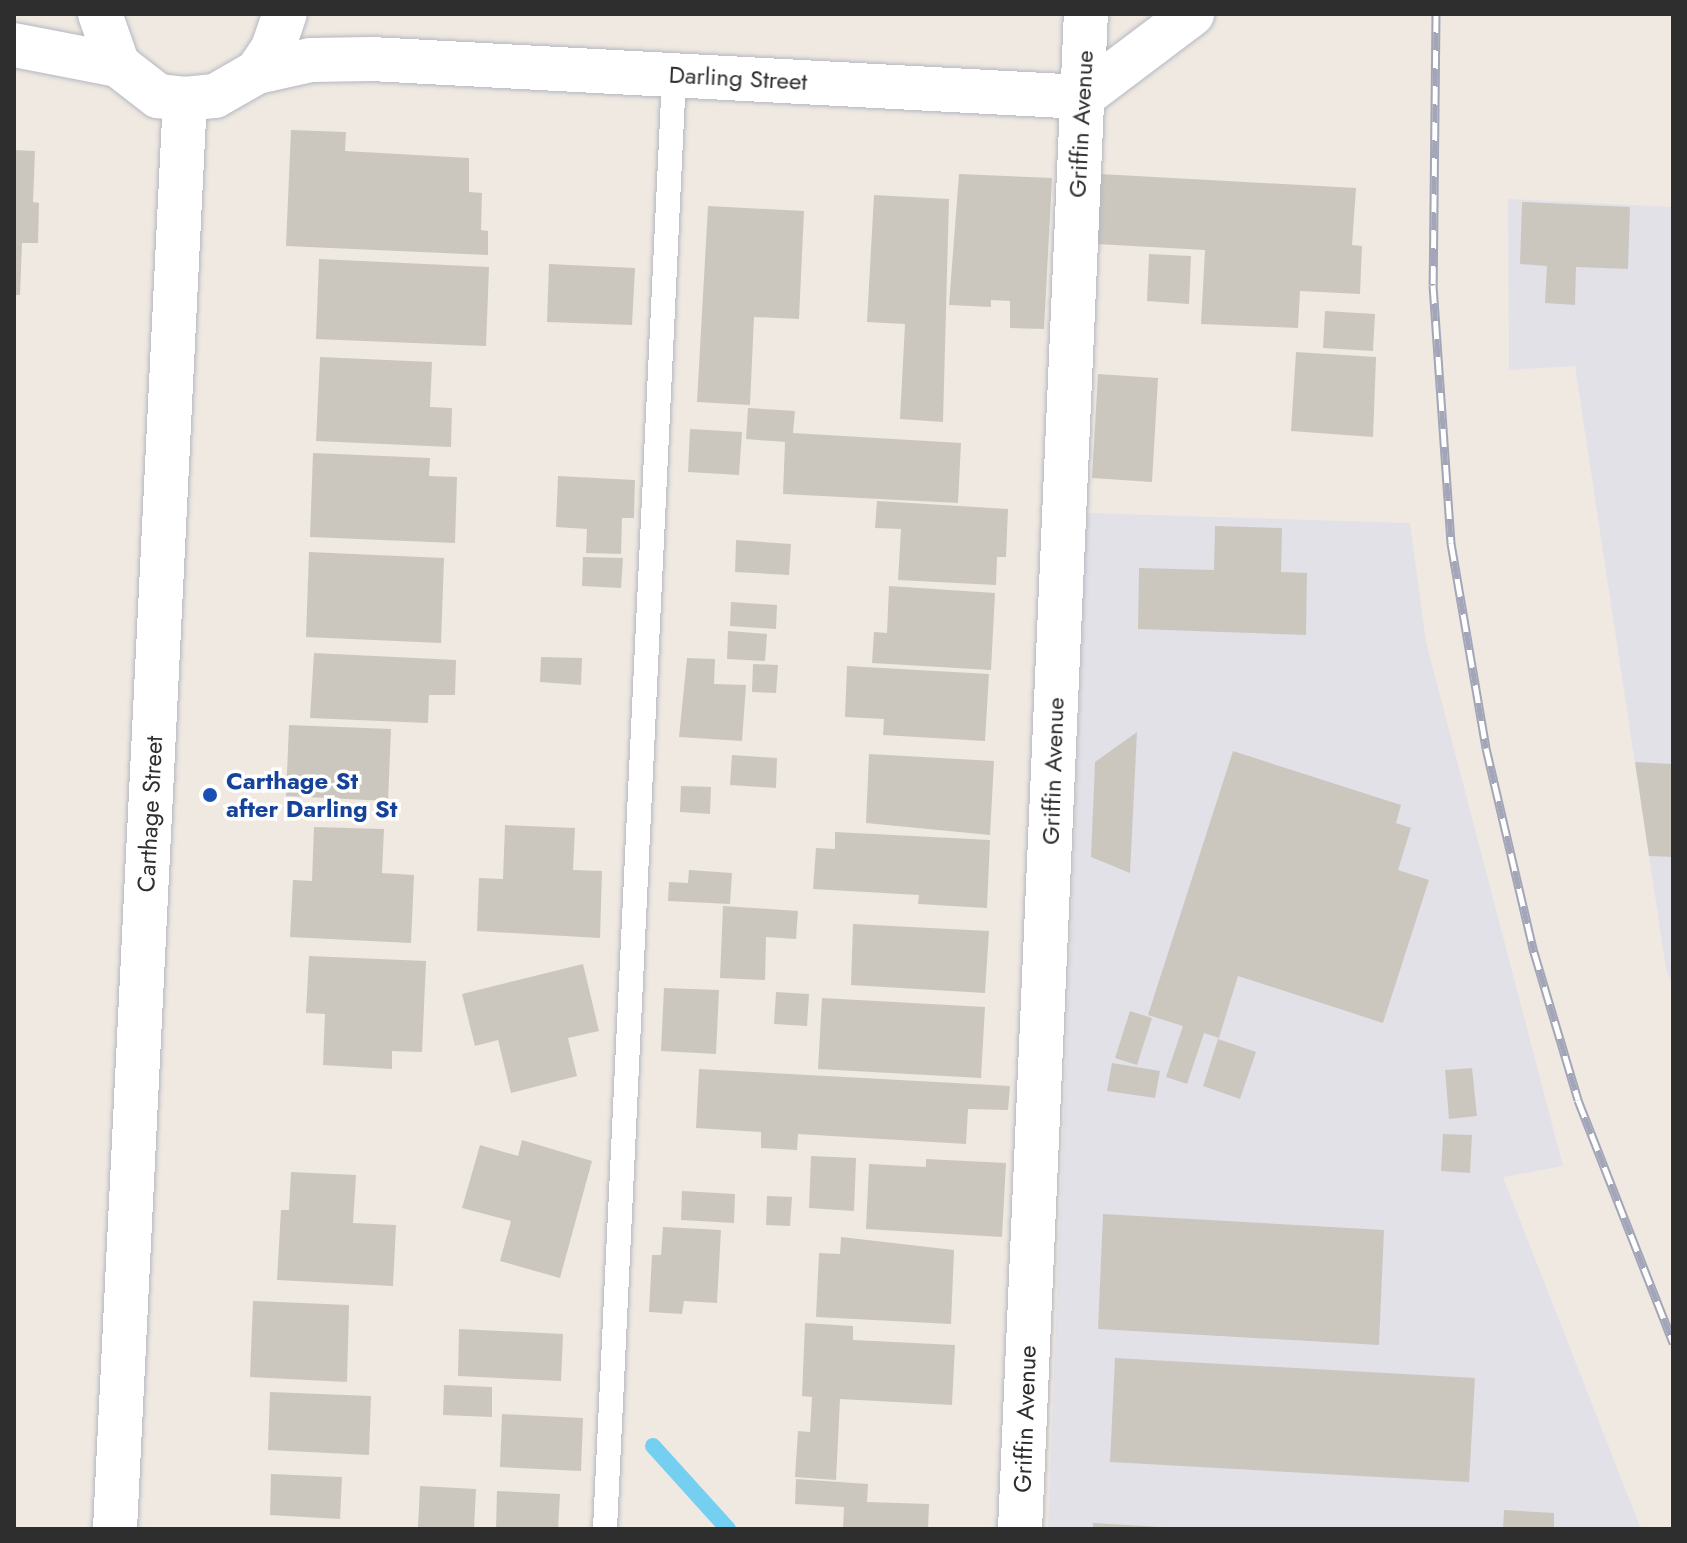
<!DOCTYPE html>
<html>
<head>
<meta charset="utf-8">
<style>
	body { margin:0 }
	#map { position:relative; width:1687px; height:1543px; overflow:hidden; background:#efe9e1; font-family:Jost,sans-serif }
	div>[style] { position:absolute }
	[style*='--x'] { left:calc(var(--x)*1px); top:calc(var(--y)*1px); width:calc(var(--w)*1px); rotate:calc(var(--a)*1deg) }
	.industrial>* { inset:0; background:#e3e1e8 }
	.stream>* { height:16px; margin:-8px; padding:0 8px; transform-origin:8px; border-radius:8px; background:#75cff0 }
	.building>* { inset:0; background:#cbc7bf }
	.roads { filter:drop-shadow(0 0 2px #b4b7c1) drop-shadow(0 0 2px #b4b7c1) }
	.lane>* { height:24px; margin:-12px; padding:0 12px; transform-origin:12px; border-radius:12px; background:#fff }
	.street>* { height:44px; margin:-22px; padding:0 22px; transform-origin:22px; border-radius:22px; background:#fff }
	.rail>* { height:9px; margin-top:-4.5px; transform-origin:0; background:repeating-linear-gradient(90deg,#fff 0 18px,#a3a6b8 0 36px); box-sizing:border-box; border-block:2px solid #a3a6b8 }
	.dots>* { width:22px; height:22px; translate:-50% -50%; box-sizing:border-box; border:4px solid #fff; border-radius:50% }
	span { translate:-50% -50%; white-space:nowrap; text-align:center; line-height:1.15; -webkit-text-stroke:7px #fff; paint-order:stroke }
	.street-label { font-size:24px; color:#2e2e2e }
	.transit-label { font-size:24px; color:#164399; font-weight:700 }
	.left { translate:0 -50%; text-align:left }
	.frame { position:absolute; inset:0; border:16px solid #2e2e2e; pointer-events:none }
</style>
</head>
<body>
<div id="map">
	<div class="industrial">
		<i style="clip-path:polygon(1508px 199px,1673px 207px,1673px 986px,1666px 969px,1575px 366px,1509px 370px)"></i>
		<i style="clip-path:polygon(1087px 513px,1410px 523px,1426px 642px,1563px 1166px,1503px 1177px,1641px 1529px,1048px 1529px)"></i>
	</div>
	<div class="stream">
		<i style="--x:653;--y:1446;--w:112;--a:47.9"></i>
	</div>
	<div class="building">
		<i style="clip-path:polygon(291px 130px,346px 132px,345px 151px,469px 158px,469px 192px,482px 193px,481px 230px,488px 231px,488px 255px,286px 246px)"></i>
		<i style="clip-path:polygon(14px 150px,35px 151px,33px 202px,39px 203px,38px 243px,22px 243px,20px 295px,14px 295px)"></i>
		<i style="clip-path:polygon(959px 174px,1052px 178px,1044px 329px,1010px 328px,1010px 301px,991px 300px,991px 307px,949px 305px)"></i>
		<i style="clip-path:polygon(1100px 174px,1356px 188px,1352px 245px,1362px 246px,1360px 294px,1300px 291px,1298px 328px,1201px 324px,1205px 250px,1096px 244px)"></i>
		<i style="clip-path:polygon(874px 195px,949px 199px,943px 422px,900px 419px,905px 324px,867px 322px)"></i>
		<i style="clip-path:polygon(1522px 202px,1630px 207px,1628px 269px,1576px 267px,1575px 305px,1545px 303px,1547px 266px,1520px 264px)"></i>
		<i style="clip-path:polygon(708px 206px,804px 211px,799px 319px,754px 317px,750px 405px,697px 402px)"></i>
		<i style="clip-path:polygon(1149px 254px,1191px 256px,1189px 304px,1147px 301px)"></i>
		<i style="clip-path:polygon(319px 259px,489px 267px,486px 346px,316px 339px)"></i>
		<i style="clip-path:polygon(549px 264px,635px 268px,632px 325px,547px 322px)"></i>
		<i style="clip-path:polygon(1325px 311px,1375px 314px,1373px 351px,1323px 348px)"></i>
		<i style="clip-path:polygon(1296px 352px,1376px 357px,1373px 437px,1291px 431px)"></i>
		<i style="clip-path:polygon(320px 357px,432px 362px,430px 407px,452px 408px,451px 447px,316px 441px)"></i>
		<i style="clip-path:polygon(1098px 374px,1158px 378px,1152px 482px,1092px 478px)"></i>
		<i style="clip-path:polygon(748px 408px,795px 411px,793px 433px,961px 443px,958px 503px,783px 494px,785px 442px,746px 439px)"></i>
		<i style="clip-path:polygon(690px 429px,742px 432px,739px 475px,688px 472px)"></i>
		<i style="clip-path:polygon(313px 453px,430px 458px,429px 476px,457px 477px,455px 543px,310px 537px)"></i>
		<i style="clip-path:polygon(558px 476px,635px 480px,634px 518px,622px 518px,621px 554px,586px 553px,587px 529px,556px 527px)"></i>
		<i style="clip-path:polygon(877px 501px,1008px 509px,1006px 557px,997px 557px,996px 585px,898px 580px,901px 529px,875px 528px)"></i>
		<i style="clip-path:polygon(1215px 526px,1282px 528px,1281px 572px,1307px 573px,1306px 635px,1138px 629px,1139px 568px,1214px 570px)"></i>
		<i style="clip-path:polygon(736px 540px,791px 544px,789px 575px,735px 572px)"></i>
		<i style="clip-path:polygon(309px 552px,444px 558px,441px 643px,306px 637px)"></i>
		<i style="clip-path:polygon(583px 557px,623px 558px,621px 588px,582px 586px)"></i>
		<i style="clip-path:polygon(889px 586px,995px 593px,991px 670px,872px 663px,874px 632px,887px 633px)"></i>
		<i style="clip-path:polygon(731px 602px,777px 605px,776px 629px,730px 626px)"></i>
		<i style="clip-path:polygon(728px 631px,767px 634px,765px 661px,727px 659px)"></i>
		<i style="clip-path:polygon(314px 653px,456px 660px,455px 695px,429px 695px,428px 723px,310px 718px)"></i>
		<i style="clip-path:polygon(541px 657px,582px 658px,581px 685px,540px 682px)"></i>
		<i style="clip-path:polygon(687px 658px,715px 659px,714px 684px,746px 685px,742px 741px,679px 737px)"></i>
		<i style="clip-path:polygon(753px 664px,778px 665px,776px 693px,752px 692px)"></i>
		<i style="clip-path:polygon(847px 666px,989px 674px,985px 741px,883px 735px,884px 719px,845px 717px)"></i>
		<i style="clip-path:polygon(289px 725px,391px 729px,388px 801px,286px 796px)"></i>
		<i style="clip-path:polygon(1137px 732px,1130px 873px,1091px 857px,1095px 762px)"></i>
		<i style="clip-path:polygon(1233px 751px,1401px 805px,1396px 823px,1411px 828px,1398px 870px,1429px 880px,1383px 1023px,1238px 976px,1219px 1038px,1204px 1033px,1187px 1084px,1166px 1077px,1183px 1026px,1148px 1015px)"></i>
		<i style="clip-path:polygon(869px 754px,994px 761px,990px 835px,866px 823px)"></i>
		<i style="clip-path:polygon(732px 755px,777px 758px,776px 788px,730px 785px)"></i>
		<i style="clip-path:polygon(1635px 762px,1673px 764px,1673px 857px,1649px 856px)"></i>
		<i style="clip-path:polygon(681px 786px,711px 787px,710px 814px,680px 812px)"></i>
		<i style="clip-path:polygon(505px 825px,575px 828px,573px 870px,602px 871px,600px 938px,477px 931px,479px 878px,503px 879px)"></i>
		<i style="clip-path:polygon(314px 827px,384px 829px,382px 873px,414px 875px,411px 943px,290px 937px,293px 880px,312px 881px)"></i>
		<i style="clip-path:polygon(835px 832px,990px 840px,987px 908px,918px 904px,919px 895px,813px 889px,816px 848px,835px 849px)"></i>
		<i style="clip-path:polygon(689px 870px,732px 873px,730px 904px,668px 901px,669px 882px,688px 883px)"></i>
		<i style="clip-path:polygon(723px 906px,798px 911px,796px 939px,766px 937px,765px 980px,720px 978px)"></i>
		<i style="clip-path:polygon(853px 924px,989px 931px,985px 993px,851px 985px)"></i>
		<i style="clip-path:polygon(309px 956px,426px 961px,422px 1052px,392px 1051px,392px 1069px,323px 1065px,325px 1014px,306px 1013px)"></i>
		<i style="clip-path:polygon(583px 964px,599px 1031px,568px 1038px,577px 1076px,511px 1093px,498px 1040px,475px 1046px,462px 994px)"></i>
		<i style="clip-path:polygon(664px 988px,719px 990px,716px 1054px,661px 1051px)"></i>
		<i style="clip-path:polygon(776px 992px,809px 994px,807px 1026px,774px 1024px)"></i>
		<i style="clip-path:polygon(822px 998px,985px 1007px,981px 1078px,818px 1069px)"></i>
		<i style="clip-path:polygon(1130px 1011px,1152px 1018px,1137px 1065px,1115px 1058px)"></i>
		<i style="clip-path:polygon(1218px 1039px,1256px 1052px,1240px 1099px,1203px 1086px)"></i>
		<i style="clip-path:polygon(1112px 1063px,1160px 1071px,1155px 1098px,1107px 1091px)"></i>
		<i style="clip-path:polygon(1472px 1068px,1477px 1116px,1449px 1119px,1445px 1070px)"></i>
		<i style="clip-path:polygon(699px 1069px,1010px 1086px,1008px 1110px,968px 1109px,966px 1144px,798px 1134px,797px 1150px,761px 1148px,761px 1132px,696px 1128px)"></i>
		<i style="clip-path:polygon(1443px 1134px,1472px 1135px,1470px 1173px,1441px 1171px)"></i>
		<i style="clip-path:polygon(522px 1140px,592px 1161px,560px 1278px,500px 1261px,511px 1221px,462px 1208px,480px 1145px,518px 1156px)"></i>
		<i style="clip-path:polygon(811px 1156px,856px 1158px,854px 1211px,809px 1208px)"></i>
		<i style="clip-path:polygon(926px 1159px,1006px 1163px,1002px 1237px,866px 1229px,869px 1164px,926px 1167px)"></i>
		<i style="clip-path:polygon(291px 1172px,356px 1175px,353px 1223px,396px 1225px,393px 1286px,277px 1280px,281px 1210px,289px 1210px)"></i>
		<i style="clip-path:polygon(682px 1191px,735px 1194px,734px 1223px,681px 1220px)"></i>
		<i style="clip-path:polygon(767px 1196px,792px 1197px,790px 1226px,766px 1225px)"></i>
		<i style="clip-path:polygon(1103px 1214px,1384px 1230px,1379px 1345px,1098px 1329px)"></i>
		<i style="clip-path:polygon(663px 1227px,721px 1230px,717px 1303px,684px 1301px,682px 1314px,649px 1312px,652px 1255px,661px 1255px)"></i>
		<i style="clip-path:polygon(841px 1237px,954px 1250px,951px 1324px,816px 1317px,819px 1253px,840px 1254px)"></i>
		<i style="clip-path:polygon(253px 1301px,349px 1305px,347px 1382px,250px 1377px)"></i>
		<i style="clip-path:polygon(805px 1323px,853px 1326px,853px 1340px,955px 1345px,952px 1405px,840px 1399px,836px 1480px,795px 1477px,798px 1431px,810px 1432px,812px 1397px,802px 1396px)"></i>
		<i style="clip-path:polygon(459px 1329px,563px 1334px,561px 1381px,458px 1376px)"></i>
		<i style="clip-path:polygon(1115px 1358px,1475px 1378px,1469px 1482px,1110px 1462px)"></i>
		<i style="clip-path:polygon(444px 1385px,492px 1387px,492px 1417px,443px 1415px)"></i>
		<i style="clip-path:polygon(270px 1392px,371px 1396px,369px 1455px,268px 1450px)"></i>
		<i style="clip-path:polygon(502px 1414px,583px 1418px,581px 1471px,500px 1467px)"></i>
		<i style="clip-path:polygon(271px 1474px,342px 1477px,340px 1519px,270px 1515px)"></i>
		<i style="clip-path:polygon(796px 1479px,868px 1484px,867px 1502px,929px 1504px,928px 1529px,843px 1529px,844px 1507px,795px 1504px)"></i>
		<i style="clip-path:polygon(420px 1486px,476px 1489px,474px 1529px,418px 1527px)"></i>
		<i style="clip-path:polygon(497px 1491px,560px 1494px,558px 1529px,496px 1529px)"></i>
		<i style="clip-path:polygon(1504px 1510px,1554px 1513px,1554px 1529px,1503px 1529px)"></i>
		<i style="clip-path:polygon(1093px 1523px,1161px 1527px,1161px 1529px,1093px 1529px)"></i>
	</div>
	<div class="roads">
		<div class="lane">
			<i style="--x:605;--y:1529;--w:1456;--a:-87.28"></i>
		</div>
		<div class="street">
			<i style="--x:100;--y:14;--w:54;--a:70.6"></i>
			<i style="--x:118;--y:65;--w:51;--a:37.8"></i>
			<i style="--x:158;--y:96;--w:27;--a:6"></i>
			<i style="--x:185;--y:99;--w:30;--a:-6"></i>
			<i style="--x:215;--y:96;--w:48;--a:-29.7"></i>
			<i style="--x:257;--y:72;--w:29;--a:-56"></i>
			<i style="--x:273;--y:48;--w:36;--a:-71"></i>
			<i style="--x:14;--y:45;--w:106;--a:10.9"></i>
			<i style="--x:257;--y:72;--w:55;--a:-12.5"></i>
			<i style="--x:311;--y:60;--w:60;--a:-1"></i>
			<i style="--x:371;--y:59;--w:712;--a:3.06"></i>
			<i style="--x:1082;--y:97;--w:138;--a:-37"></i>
			<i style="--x:115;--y:1529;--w:1432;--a:-87.2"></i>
			<i style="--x:1020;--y:1529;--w:1516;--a:-87.51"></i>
		</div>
	</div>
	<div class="rail">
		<i style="--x:1436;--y:14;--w:271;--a:90.6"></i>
		<i style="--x:1433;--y:285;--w:259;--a:86"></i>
		<i style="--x:1451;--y:543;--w:208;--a:80.3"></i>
		<i style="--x:1486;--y:748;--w:210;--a:76.8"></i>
		<i style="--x:1534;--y:952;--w:154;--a:73.4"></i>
		<i style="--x:1578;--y:1100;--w:261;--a:68.6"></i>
	</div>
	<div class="dots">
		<i style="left:210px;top:795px;background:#1a4fb4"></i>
	</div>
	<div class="street-label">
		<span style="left:738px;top:78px;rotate:3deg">Darling Street</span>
		<span style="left:1081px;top:124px;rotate:-87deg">Griffin Avenue</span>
		<span style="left:1053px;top:771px;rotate:-88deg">Griffin Avenue</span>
		<span style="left:150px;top:814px;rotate:-87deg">Carthage Street</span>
		<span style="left:1025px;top:1419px;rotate:-88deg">Griffin Avenue</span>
	</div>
	<div class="transit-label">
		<span class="left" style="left:226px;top:795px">Carthage St<br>after Darling St</span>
	</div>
	<div class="frame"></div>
</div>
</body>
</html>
